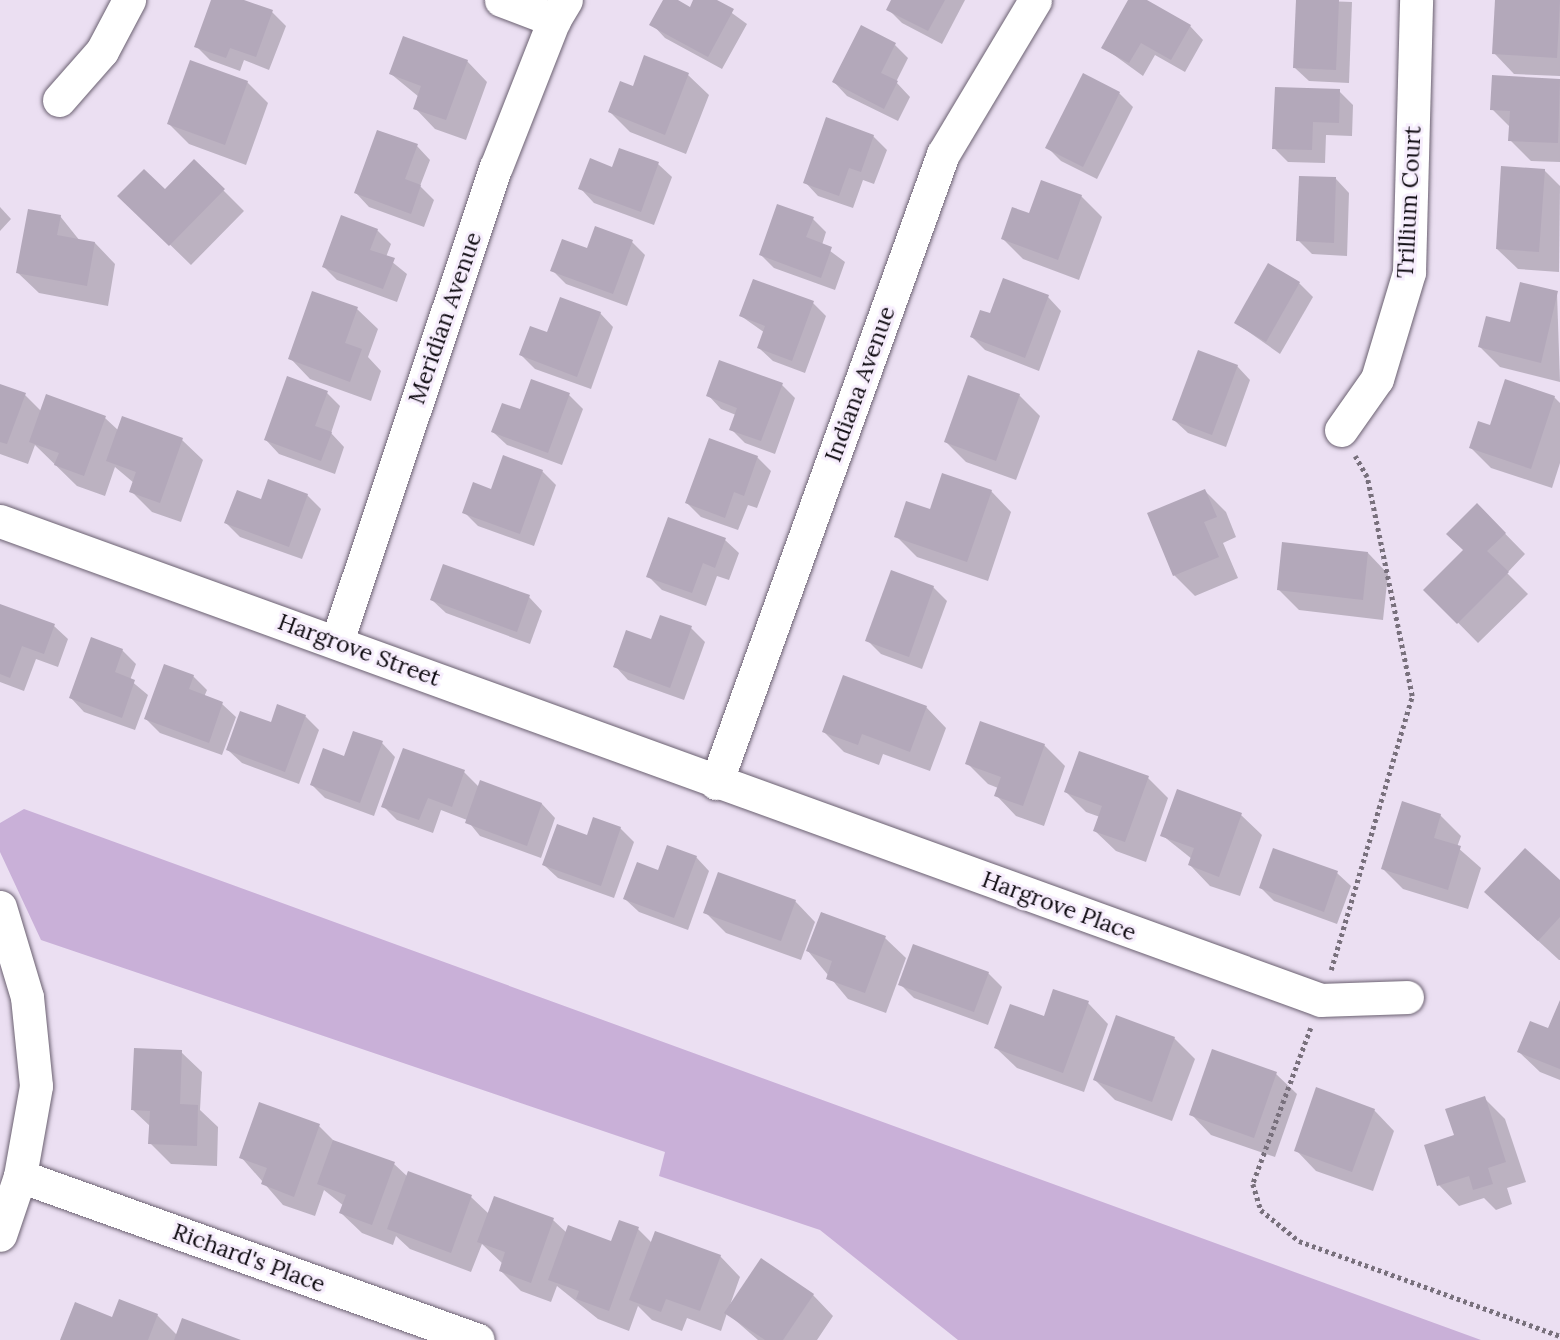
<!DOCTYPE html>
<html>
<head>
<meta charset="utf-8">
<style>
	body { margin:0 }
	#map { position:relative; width:1560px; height:1340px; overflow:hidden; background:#ebdff2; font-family:Lora,serif }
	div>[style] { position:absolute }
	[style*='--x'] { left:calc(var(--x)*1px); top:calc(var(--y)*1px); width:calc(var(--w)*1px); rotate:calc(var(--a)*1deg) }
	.green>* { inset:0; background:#c9b0d8 }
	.shadow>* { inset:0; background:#0003 }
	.building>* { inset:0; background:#b3a8ba }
	.path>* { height:4.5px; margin-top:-2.25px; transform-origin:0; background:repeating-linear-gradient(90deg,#78707c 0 3.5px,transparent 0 7px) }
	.roads { filter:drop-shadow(0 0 2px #6b6171) drop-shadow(0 0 2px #6b6171) }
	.minor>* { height:33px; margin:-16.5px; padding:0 16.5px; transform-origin:16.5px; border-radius:16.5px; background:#fff }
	span { translate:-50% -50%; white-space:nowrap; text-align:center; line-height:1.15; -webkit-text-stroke:6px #f7eefd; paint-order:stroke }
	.street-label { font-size:23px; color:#0f0b11 }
</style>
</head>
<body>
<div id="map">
	<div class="green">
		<i style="clip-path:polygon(24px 809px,1481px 1340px,958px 1340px,820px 1230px,659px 1176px,665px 1152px,41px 940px,0 852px,0 823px)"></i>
	</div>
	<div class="shadow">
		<i style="clip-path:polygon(213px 0,239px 0,272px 12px,286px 26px,269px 70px,244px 60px,240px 71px,210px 60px,196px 46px)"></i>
		<i style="clip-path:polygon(665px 0,690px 9px,695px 0,714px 0,747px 24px,722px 69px,665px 38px,652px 24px)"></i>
		<i style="clip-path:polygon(893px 0,965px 0,942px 44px,902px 23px,888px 9px)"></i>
		<i style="clip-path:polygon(1130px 0,1143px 0,1190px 26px,1203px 40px,1185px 72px,1155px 55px,1143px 76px,1103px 47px)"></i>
		<i style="clip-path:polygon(1298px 0,1352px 2px,1349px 83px,1309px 81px,1295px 68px)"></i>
		<i style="clip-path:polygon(1497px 0,1560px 0,1560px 76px,1514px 74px,1494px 53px)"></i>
		<i style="clip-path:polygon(895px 45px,908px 58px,896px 82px,910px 97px,898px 121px,847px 96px,834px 82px)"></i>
		<i style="clip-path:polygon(645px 58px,688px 75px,709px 95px,686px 154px,630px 132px,610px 112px,634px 88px)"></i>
		<i style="clip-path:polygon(467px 61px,487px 82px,466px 140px,435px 129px,415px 108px,419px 97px,391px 74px)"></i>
		<i style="clip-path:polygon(1493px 77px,1560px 80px,1560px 162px,1531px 161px,1510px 140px,1511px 128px,1492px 109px)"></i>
		<i style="clip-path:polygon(247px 82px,268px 103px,246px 165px,189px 144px,169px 124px)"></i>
		<i style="clip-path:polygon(1339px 91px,1353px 105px,1352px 136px,1326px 135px,1325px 163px,1288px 162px,1274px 148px)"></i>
		<i style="clip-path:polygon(1119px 93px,1133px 107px,1097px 179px,1061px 161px,1048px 148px)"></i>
		<i style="clip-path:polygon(873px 136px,887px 150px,874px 184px,863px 180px,853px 208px,818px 196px,805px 182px)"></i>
		<i style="clip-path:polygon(417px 146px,430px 160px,420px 186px,434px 200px,424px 227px,369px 207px,356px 193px)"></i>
		<i style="clip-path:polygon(194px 161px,244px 211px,191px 265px,120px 196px,165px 192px)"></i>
		<i style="clip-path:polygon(658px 164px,672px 177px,654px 225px,594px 203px,581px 189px,613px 169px)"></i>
		<i style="clip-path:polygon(1544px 170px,1560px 186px,1559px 272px,1518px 269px,1497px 249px)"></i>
		<i style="clip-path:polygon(1336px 179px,1349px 193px,1347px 256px,1312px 254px,1298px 240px)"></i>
		<i style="clip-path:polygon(1081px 196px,1102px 217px,1079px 280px,1023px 259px,1003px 239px,1030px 216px)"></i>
		<i style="clip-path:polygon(0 207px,11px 219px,0 231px)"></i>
		<i style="clip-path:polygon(60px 216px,80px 241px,95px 243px,115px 264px,108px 306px,39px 293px,18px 273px)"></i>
		<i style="clip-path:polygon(813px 219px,826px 232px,822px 245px,845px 262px,835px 290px,774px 268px,761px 255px)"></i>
		<i style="clip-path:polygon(377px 230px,391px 244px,386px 257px,407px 274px,397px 302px,337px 280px,324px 267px)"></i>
		<i style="clip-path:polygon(632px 242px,645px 255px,627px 306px,566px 284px,552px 270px,588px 250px)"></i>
		<i style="clip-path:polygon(1299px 283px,1313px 297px,1280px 354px,1236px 323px)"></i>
		<i style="clip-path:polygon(1557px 293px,1560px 382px,1500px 367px,1480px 347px)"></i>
		<i style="clip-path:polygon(1048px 297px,1061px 311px,1039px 371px,985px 350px,972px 337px,991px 316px)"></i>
		<i style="clip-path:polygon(813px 303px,826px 316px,805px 373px,773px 361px,759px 348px,765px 333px,741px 316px)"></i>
		<i style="clip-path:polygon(357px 309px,378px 329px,368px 357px,381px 371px,371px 401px,310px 379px,290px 358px)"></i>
		<i style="clip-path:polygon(600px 313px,613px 327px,591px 389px,535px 369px,521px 355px,548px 335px)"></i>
		<i style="clip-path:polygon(1237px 366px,1250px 380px,1226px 447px,1188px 433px,1174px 420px)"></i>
		<i style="clip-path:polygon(782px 385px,795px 398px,775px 454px,745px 443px,731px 429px,736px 415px,721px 409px,708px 395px)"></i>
		<i style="clip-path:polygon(0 386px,25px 395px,42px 412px,105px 418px,119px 431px,182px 440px,203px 460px,181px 522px,152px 512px,131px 491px,134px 483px,115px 467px,105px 496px,77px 486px,35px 445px,28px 464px,0 454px)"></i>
		<i style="clip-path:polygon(327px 393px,340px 406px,331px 433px,344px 447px,335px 474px,279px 454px,266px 440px)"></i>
		<i style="clip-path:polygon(569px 395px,583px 409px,562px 465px,507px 445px,493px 432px,521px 412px)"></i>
		<i style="clip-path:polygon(1019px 395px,1040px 416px,1016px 480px,966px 462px,946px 442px)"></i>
		<i style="clip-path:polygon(1554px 397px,1560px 403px,1560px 463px,1552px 488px,1491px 468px,1471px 448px,1491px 428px)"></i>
		<i style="clip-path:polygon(757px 457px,771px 471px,757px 508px,748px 505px,738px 530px,701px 517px,687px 503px)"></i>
		<i style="clip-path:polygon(542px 471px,556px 485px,534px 546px,478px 526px,464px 512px,492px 491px)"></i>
		<i style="clip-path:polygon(991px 491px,1011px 512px,988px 581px,917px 557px,896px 536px,931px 512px)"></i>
		<i style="clip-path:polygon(1205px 491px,1226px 512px,1236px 537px,1223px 543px,1238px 578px,1195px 596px,1174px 575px)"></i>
		<i style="clip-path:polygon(307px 495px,321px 509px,302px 559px,240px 537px,226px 523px,262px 501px)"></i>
		<i style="clip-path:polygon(1477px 505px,1525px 554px,1507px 573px,1528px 594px,1478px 643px,1426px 590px,1465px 550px)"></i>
		<i style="clip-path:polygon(725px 540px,739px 553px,729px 580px,717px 576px,706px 606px,662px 590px,648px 576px)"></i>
		<i style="clip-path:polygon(1368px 553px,1388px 574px,1383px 620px,1299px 610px,1278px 589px)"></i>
		<i style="clip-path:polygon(933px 587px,947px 601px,922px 669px,881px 654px,867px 640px)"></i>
		<i style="clip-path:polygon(529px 597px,542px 611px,530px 644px,446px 613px,432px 600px)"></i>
		<i style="clip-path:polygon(0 606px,54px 626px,68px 639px,58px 667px,36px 659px,24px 691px,0 682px)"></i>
		<i style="clip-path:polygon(691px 628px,705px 642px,684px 700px,628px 680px,615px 666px,652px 641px)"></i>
		<i style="clip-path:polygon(122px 650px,136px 664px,130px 680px,148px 695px,135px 730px,84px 712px,71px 698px)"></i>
		<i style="clip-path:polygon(193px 676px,207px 690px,204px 697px,222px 704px,236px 717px,222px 755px,160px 733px,146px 719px)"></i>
		<i style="clip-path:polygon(926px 707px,946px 728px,930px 771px,883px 754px,879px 765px,844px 752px,824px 732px)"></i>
		<i style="clip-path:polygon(305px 716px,319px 730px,299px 784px,242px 763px,228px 750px)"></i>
		<i style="clip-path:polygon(382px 743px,395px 757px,374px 816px,325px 798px,312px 785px,345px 758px)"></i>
		<i style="clip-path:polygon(1044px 745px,1065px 766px,1044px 826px,1016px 816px,996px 795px,998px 788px,988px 784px,967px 763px)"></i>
		<i style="clip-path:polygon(464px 772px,479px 787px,542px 804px,555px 818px,541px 858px,480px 836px,467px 820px,441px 810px,433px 833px,397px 820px,383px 806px)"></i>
		<i style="clip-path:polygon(1148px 778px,1168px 798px,1146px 862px,1116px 851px,1095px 831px,1100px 817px,1086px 812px,1066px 792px)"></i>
		<i style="clip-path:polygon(1241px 815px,1262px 835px,1240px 896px,1210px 886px,1190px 865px,1192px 859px,1162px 835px)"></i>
		<i style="clip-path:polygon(1440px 815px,1461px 836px,1457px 847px,1481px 868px,1468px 909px,1403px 889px,1383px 869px)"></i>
		<i style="clip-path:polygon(620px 828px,634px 842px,614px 898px,558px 878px,544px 865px,588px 837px)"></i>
		<i style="clip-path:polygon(696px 857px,709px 871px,688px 930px,639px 912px,625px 899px,659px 873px)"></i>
		<i style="clip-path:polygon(1337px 873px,1351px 886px,1337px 924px,1274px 901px,1261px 888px)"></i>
		<i style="clip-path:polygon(1560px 883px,1560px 960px,1559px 960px,1507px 912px)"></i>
		<i style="clip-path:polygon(795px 901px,815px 922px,801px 960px,726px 933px,705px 912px)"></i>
		<i style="clip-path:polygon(885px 938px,906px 958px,886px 1013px,848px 999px,808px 951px)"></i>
		<i style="clip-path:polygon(988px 973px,1002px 987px,988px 1025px,914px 998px,900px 984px)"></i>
		<i style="clip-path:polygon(1088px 1003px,1108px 1024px,1084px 1092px,1017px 1068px,996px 1048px,1045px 1018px)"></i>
		<i style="clip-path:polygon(1560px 1004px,1560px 1080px,1540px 1072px,1519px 1052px,1549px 1031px)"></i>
		<i style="clip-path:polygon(1174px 1038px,1195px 1059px,1172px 1121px,1115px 1100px,1095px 1080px)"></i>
		<i style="clip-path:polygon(181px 1052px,202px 1072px,200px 1110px,218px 1127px,217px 1166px,171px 1164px,150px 1143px,151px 1127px,133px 1110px)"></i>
		<i style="clip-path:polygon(1276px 1074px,1297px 1094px,1275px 1157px,1211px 1135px,1191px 1114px)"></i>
		<i style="clip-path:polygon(1484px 1098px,1505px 1119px,1526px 1182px,1507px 1188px,1512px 1204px,1496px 1210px,1484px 1198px,1459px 1206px,1439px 1185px,1456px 1137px)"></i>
		<i style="clip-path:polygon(260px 1104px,319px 1126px,336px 1143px,394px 1164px,408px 1177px,409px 1173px,471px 1197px,489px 1214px,553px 1220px,567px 1233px,613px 1243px,638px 1229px,652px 1243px,720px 1256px,740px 1277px,730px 1305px,813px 1295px,833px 1316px,817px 1340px,758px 1340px,727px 1313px,721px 1331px,687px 1318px,682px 1331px,652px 1320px,638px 1306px,629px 1331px,598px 1319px,557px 1286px,551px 1302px,521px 1291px,501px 1271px,503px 1264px,482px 1244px,471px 1272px,410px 1249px,396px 1236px,393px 1245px,362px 1233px,341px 1213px,344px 1206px,324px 1190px,315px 1216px,283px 1205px,241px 1157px)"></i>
		<i style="clip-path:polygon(1374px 1110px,1394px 1131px,1373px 1191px,1316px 1171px,1296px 1150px)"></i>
		<i style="clip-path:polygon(157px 1315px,178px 1336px,237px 1340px,62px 1340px,114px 1319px)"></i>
	</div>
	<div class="building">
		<i style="clip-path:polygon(211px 0,244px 0,273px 10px,256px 57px,230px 48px,226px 58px,194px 47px)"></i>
		<i style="clip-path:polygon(663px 0,678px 0,690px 7px,693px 0,717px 0,734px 9px,708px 57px,649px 25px)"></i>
		<i style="clip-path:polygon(891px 0,945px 0,928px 31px,886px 10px)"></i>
		<i style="clip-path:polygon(1128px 0,1147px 0,1191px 25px,1171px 60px,1141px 43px,1129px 63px,1101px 48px)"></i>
		<i style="clip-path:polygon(1296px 0,1339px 0,1336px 70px,1293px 68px)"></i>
		<i style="clip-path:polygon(1495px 0,1560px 0,1557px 58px,1492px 54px)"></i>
		<i style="clip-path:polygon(861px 25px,896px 43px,881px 73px,898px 81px,884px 109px,832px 82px)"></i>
		<i style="clip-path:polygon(403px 36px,468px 60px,446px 120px,413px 109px,421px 86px,389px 74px)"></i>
		<i style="clip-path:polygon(644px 55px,689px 73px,665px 135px,608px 112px,620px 81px,633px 86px)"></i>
		<i style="clip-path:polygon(190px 60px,248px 81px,225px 145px,167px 124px)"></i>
		<i style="clip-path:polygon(1083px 73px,1120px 92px,1083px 167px,1045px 148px)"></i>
		<i style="clip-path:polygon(1492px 75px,1560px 79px,1558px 143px,1508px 141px,1510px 111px,1490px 110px)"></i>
		<i style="clip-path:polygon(1275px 87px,1340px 89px,1339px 123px,1313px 122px,1312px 150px,1272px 149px)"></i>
		<i style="clip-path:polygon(826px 117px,874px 135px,861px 172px,849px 168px,839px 196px,803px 183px)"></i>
		<i style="clip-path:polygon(377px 130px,418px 144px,405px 179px,421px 185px,411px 214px,354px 193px)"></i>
		<i style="clip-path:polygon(619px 148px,659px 162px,641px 212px,578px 189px,590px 158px,612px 167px)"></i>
		<i style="clip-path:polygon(194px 159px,225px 189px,169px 246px,117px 196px,144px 169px,165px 189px)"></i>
		<i style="clip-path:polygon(1501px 166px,1545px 169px,1539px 252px,1496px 249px)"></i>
		<i style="clip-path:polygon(1299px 176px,1336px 177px,1334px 243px,1296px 241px)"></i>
		<i style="clip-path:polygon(1041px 180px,1082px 195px,1058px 260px,1001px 239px,1012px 207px,1029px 213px)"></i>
		<i style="clip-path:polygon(777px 204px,814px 217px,806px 237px,832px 247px,821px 278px,759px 255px)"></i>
		<i style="clip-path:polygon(28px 209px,61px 215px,57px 235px,95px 242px,87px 286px,16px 273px)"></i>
		<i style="clip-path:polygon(341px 215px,378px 229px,370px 250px,395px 258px,383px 289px,322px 267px)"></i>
		<i style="clip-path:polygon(595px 226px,633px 240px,613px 294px,550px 271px,562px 239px,587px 248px)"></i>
		<i style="clip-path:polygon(1268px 263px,1300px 282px,1266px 342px,1234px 323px)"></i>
		<i style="clip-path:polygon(1003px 278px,1049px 295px,1025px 358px,970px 337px,980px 310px,990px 313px)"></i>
		<i style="clip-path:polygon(753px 279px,814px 301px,792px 361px,757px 348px,765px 326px,739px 316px)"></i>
		<i style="clip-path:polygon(1520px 282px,1558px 291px,1541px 363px,1478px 347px,1486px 316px,1510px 322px)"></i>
		<i style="clip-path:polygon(312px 291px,358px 307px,345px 343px,362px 349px,350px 382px,288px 359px)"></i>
		<i style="clip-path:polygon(560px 297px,601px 312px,577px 377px,519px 355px,530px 326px,547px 332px)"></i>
		<i style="clip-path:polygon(1198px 350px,1238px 365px,1212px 435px,1172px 420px)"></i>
		<i style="clip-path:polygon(719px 360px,783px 383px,761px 441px,729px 430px,737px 408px,706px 396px)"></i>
		<i style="clip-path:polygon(968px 375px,1020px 394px,996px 461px,944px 442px)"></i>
		<i style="clip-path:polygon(287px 376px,328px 391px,315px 426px,332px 432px,321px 461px,264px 440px)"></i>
		<i style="clip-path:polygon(531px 379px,570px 393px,548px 453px,491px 432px,502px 403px,520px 409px)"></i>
		<i style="clip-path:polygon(1505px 379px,1555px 396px,1531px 469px,1469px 448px,1478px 421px,1490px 425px)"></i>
		<i style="clip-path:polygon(0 384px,26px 393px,7px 444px,0 442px)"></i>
		<i style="clip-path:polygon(46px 394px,106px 416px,84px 476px,54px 465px,59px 453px,29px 442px)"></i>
		<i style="clip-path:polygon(122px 416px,183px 438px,160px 503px,129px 492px,136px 472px,106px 461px)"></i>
		<i style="clip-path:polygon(709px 438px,758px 456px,744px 496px,734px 492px,725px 518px,685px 503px)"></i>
		<i style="clip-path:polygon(503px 455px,543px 470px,520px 534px,462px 513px,473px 482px,491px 489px)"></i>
		<i style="clip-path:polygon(942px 473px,992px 490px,967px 562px,894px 537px,906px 501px,930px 509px)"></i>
		<i style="clip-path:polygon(268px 479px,308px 494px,289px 547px,224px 523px,237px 490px,261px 499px)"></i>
		<i style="clip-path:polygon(1205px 489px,1217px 517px,1204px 522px,1219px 557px,1173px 576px,1147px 513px)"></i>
		<i style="clip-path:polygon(1477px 503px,1506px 533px,1487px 551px,1509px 572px,1457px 624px,1423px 590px,1463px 550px,1446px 534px)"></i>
		<i style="clip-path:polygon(668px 517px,726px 538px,715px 568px,703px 563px,692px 593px,646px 577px)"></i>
		<i style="clip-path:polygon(1282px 542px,1368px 552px,1363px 600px,1277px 590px)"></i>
		<i style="clip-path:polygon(443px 564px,530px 595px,517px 632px,430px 600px)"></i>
		<i style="clip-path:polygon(891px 570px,934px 586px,909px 657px,865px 641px)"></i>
		<i style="clip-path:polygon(0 604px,55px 624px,44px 654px,22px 646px,10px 678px,0 674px)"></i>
		<i style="clip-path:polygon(660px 615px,692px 626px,670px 688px,613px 667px,626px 630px,651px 639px)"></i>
		<i style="clip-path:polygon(91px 637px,123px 649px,115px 672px,135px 680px,122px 718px,69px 698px)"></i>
		<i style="clip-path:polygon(164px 664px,194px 675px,189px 689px,223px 702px,209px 743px,144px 719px)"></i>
		<i style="clip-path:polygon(843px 675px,927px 706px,910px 752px,862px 734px,858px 745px,822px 732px)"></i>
		<i style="clip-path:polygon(277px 704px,306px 715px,285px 772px,226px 750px,240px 711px,271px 722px)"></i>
		<i style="clip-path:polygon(980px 721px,1045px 744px,1023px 806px,994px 796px,1001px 777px,965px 764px)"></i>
		<i style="clip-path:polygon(353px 731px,383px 741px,360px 803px,310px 785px,323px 748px,344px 756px)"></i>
		<i style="clip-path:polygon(403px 748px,465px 770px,452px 807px,428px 798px,419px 820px,381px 807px)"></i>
		<i style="clip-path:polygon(1079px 751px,1149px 776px,1125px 842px,1093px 831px,1102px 806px,1064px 792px)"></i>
		<i style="clip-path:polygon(480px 780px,542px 803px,527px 846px,465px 823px)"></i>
		<i style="clip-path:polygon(1177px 789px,1242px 813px,1219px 877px,1188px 865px,1194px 848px,1160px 836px)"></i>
		<i style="clip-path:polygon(1402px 801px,1441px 814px,1434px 838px,1461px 846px,1448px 890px,1381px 869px)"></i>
		<i style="clip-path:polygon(593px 817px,621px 827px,601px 886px,542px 865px,557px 824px,587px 835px)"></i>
		<i style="clip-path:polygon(667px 845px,697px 856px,674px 918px,623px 899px,637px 862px,658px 870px)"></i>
		<i style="clip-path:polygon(1273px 848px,1338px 871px,1324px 912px,1259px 888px)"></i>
		<i style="clip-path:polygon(1525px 848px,1560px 880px,1560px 917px,1538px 941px,1484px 892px)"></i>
		<i style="clip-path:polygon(718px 872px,796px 900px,781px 941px,703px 913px)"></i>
		<i style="clip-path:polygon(821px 912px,886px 936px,865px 993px,826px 979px,832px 961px,806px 951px)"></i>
		<i style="clip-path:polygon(913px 944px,989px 972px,974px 1012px,898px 985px)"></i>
		<i style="clip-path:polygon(1053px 989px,1089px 1001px,1063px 1073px,994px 1048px,1010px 1004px,1044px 1016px)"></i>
		<i style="clip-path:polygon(1560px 1000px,1560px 1069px,1517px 1052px,1530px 1021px,1548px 1028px)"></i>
		<i style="clip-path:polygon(1116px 1015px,1175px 1037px,1152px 1102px,1093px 1080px)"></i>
		<i style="clip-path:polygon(134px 1048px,182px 1050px,180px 1104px,198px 1105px,197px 1146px,148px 1144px,150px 1111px,131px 1110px)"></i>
		<i style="clip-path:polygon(1212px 1049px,1277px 1072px,1254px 1138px,1189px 1115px)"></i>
		<i style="clip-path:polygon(1316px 1087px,1375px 1109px,1352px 1172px,1294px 1151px)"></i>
		<i style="clip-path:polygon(1485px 1096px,1506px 1162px,1488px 1168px,1493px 1184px,1473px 1190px,1469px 1176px,1437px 1186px,1424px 1145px,1454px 1135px,1445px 1109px)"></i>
		<i style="clip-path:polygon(259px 1102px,320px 1124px,294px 1197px,261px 1184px,267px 1168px,239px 1158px)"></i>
		<i style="clip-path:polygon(333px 1140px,395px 1162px,372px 1225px,339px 1213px,346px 1195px,317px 1184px)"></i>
		<i style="clip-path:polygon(408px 1171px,472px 1195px,451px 1253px,387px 1229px)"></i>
		<i style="clip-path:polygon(494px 1196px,554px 1218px,531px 1283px,499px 1271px,505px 1252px,477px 1242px)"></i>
		<i style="clip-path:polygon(619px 1220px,639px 1227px,609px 1311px,576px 1299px,579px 1291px,548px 1280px,568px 1225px,611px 1241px)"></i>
		<i style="clip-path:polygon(655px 1231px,721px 1255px,700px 1311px,666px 1299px,661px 1312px,629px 1300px)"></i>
		<i style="clip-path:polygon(761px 1258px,814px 1294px,783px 1340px,765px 1340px,724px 1313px)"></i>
		<i style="clip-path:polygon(119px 1299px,158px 1314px,148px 1340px,60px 1340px,75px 1302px,112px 1317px)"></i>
		<i style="clip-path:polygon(182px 1318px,241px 1340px,174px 1340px)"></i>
	</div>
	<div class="path">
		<i style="--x:1331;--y:970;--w:286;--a:-73.5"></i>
		<i style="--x:1412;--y:696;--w:224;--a:-101.6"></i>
		<i style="--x:1367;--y:477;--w:24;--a:-120"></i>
		<i style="--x:1311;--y:1028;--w:166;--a:110.4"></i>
		<i style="--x:1253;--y:1184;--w:27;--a:73"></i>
		<i style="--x:1261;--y:1210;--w:49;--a:39.2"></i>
		<i style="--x:1299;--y:1241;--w:278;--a:20"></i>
	</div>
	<div class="roads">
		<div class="minor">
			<i style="--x:501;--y:0;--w:57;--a:20.7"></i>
			<i style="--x:59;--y:100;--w:65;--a:-48.7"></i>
			<i style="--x:102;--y:51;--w:58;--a:-62.1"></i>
			<i style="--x:1341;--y:430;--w:62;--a:-54.8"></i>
			<i style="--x:1377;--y:379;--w:112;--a:-73.3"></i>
			<i style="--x:1409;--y:272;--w:272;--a:-88.5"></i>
			<i style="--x:0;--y:521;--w:1405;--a:19.93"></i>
			<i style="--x:1321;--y:1000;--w:86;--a:-2"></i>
			<i style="--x:337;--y:641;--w:500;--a:-71.5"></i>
			<i style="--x:496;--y:167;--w:158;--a:-68.5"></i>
			<i style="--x:554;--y:20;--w:23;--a:-59"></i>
			<i style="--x:716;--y:783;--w:669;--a:-70.16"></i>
			<i style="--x:943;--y:154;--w:179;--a:-59.1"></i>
			<i style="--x:0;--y:907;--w:94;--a:73.3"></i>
			<i style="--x:27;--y:997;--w:89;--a:84.2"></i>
			<i style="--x:36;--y:1086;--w:91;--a:100.1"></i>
			<i style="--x:20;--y:1176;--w:62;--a:108.7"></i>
			<i style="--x:20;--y:1176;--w:486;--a:19.7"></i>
		</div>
	</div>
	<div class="street-label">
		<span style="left:1409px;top:202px;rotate:-87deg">Trillium Court</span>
		<span style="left:445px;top:318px;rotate:-71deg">Meridian Avenue</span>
		<span style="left:860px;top:384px;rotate:-70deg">Indiana Avenue</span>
		<span style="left:359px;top:650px;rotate:20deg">Hargrove Street</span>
		<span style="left:1059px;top:906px;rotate:20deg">Hargrove Place</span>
		<span style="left:249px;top:1258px;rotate:20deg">Richard's Place</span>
	</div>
</div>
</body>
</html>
